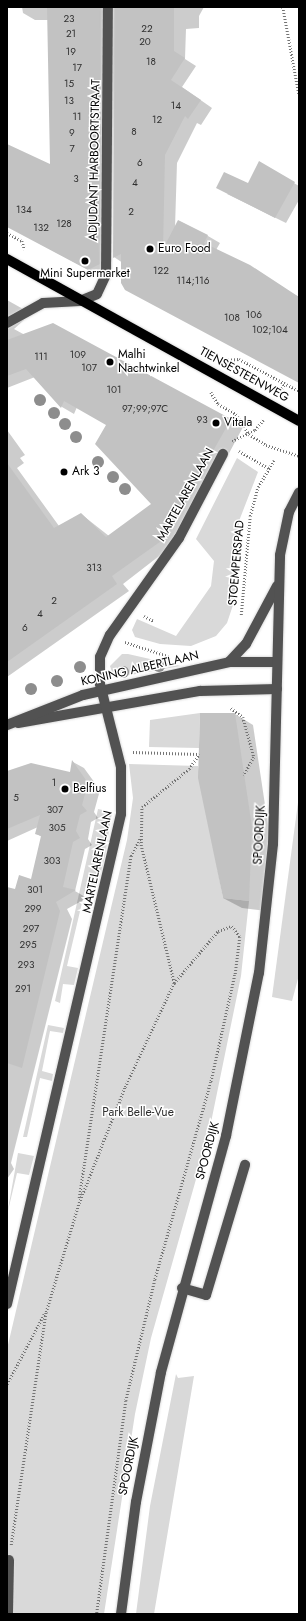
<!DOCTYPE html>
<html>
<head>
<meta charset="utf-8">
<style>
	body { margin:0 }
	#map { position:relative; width:306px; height:1621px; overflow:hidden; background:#fff; font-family:Jost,sans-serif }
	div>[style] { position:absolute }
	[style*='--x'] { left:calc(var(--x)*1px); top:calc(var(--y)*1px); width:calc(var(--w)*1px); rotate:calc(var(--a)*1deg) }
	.green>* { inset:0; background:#d9d9d9 }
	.shadow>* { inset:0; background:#0003 }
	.building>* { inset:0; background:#c2c2c2 }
	.path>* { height:2.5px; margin-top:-1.25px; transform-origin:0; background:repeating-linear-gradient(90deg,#747474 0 1px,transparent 0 3px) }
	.roads { filter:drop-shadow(0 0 1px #dbdbdb) drop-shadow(0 0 1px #dbdbdb) }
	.minor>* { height:10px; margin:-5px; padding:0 5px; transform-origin:5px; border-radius:5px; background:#525252 }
	.major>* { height:10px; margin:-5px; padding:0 5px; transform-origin:5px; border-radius:5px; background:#000 }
	.trees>* { width:12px; height:12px; margin:-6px; border-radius:50%; background:#8d8d8d }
	.dots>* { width:11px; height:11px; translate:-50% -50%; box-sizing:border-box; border:2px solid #fff; border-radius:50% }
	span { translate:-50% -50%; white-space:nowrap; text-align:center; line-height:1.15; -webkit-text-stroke:3px #fff; paint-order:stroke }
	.number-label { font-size:10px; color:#303030 }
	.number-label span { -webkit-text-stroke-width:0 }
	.street-label { font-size:12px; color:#000 }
	.poi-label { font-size:12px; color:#000 }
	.left { translate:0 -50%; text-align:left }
	.park-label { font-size:12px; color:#303030 }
	.frame { position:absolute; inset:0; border:8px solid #000; pointer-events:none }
</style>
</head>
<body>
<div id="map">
	<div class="green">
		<i style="clip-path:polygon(237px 458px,258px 472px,239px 521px,235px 599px,227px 623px,216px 636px,191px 646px,160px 644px,135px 637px,132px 630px,137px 619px,176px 636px,211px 586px,214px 561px,196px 539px)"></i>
		<i style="clip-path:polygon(122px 654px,128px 654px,181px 666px,114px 678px,110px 666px)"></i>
		<i style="clip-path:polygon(200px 713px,199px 748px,149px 747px,150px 720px)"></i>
		<i style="clip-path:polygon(129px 764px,198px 766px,223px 898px,249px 901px,241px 976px,208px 1137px,151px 1338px,135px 1414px,104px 1614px,7px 1614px,7px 1349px,127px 840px,133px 798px)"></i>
		<i style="clip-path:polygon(299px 795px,299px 975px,292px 1001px,272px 997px)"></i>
		<i style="clip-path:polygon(98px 809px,112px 812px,105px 856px,97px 888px,86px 886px,67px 966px,78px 968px,74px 985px,63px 984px,60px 1003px,55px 1001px)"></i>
		<i style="clip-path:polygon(48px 1025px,64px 1028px,63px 1033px,50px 1031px,42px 1071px,53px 1074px,52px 1081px,40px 1078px,27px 1137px,23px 1137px)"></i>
		<i style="clip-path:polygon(18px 1153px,34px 1156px,29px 1175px,17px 1173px,7px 1215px)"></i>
		<i style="clip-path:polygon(176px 1374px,178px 1378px,194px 1376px,154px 1614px,136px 1614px,150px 1506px)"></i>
	</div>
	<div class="shadow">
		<i style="clip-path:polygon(22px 7px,204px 7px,199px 16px,199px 28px,186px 29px,185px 59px,196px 66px,182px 87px,212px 108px,201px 125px,197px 123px,177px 163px,175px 228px,179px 221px,208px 236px,220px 243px,216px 250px,299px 297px,299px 382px,114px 257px,115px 10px,111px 271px,100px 276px,7px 226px,7px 145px,51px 166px,48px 20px,35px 20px,23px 13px)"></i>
		<i style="clip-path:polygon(260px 163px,299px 186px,299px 200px,286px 223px,227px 194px,249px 184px)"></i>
		<i style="clip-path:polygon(7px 300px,23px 309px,24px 320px,14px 329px,25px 335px,243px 427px,185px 536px,123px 584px,129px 591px,7px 677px,7px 430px,25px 455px,20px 458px,24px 463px,17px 468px,59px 526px,81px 514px,109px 536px,152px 504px,107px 424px,77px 407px,74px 414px,62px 407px,35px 377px,7px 388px)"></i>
		<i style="clip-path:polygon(235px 714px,253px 725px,270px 838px,267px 911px,242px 908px,223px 898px)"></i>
		<i style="clip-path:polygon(73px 762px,84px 768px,100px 790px,94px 812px,98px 818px,91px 822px,88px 839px,92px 845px,85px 849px,75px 891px,87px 898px,67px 909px,72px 919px,11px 1163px,14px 1169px,7px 1179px,7px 890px,15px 891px,32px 880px,42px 837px,37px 834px,38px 827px,7px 841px,7px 772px,71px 773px)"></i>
	</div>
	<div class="building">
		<i style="clip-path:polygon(47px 7px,102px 7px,100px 264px,88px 270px,7px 227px,7px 144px,50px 164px)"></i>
		<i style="clip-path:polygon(114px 7px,174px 7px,174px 51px,185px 58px,171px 80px,201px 100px,188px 119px,185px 116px,165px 155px,163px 249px,178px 220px,208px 235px,204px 243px,250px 265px,299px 297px,299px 383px,125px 290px,121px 283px,121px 254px,113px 258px)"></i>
		<i style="clip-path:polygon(259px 161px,295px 182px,275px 218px,216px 188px,224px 172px,248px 183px)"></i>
		<i style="clip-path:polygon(53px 323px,231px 419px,164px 539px,112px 576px,117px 584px,7px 662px,7px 463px,54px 528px,81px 513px,106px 537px,151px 504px,95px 444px,106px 425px,64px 401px,61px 408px,26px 369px,7px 376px,7px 340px)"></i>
		<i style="clip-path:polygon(200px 713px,235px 713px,252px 827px,249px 901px,223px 898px,198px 778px)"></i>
		<i style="clip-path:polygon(72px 760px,88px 783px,82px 805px,87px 811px,80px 815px,76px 831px,80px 838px,73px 842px,63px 887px,76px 890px,56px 902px,60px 911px,22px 1068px,7px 1063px,7px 887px,15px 889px,19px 875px,31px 879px,41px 836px,35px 834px,40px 815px,7px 829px,7px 771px,31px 763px,70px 772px)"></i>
	</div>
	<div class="path">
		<i style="--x:283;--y:7;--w:88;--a:79.6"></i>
		<i style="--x:7;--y:233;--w:17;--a:28"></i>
		<i style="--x:22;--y:241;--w:9;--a:72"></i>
		<i style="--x:225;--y:360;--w:14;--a:-4"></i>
		<i style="--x:239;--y:359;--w:68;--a:28.1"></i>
		<i style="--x:280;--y:391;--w:9;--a:-58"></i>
		<i style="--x:211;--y:392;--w:14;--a:60"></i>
		<i style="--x:218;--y:404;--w:21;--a:29"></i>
		<i style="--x:236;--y:414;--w:24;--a:57"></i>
		<i style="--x:249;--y:434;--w:20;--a:33"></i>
		<i style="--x:266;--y:445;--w:35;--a:18"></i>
		<i style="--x:232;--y:441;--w:25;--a:-26"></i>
		<i style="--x:255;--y:430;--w:13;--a:-51"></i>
		<i style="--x:239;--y:451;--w:34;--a:30"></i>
		<i style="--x:241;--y:615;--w:99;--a:-84.8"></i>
		<i style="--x:250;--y:516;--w:30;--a:-75"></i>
		<i style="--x:258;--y:487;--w:31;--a:-59"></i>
		<i style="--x:144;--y:616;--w:11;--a:27"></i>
		<i style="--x:125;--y:642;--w:48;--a:18.1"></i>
		<i style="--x:231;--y:708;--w:15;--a:37"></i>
		<i style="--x:243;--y:717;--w:41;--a:74.6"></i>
		<i style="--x:254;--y:757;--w:21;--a:119"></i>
		<i style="--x:133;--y:752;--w:65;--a:1.8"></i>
		<i style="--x:174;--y:983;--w:141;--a:-103.5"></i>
		<i style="--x:141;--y:846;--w:39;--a:-89"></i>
		<i style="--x:142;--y:807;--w:60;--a:-39"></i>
		<i style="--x:189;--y:769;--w:18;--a:-56"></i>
		<i style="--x:79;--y:1198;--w:346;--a:-81.4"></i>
		<i style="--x:131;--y:856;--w:20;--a:-63"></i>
		<i style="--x:7;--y:1384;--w:79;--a:-62.1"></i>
		<i style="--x:11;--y:1545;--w:236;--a:-81.5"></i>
		<i style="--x:46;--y:1312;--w:114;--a:-73.2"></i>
		<i style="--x:79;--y:1203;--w:125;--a:-68.4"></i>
		<i style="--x:125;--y:1087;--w:115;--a:-64.8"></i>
		<i style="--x:174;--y:983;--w:68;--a:-49.8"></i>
		<i style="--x:218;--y:931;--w:15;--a:-20"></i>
		<i style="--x:232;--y:926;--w:14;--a:54"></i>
		<i style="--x:240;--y:937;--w:38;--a:97"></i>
		<i style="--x:235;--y:975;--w:110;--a:102.6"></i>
		<i style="--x:211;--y:1082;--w:206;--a:105.8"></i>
		<i style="--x:155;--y:1280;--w:124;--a:103.5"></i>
		<i style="--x:126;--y:1401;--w:215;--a:97.8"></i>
	</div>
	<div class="roads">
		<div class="minor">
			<i style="--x:7;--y:323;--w:41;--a:-29.1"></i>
			<i style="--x:43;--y:303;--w:37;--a:-3"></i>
			<i style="--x:80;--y:301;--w:18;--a:-22"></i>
			<i style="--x:97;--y:294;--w:21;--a:-65"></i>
			<i style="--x:106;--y:275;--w:268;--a:-89.6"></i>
			<i style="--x:229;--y:662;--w:25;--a:-47"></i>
			<i style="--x:246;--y:644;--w:66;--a:-61.9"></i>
			<i style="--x:18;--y:723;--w:185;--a:-10"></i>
			<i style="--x:200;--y:691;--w:77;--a:-1.5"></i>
			<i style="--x:7;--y:725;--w:82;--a:-21.5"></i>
			<i style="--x:83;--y:695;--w:150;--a:-12.7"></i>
			<i style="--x:229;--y:662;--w:48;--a:0"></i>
			<i style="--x:182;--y:1288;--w:25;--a:16"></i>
			<i style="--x:206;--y:1295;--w:136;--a:-73.3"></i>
			<i style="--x:7;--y:1304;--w:503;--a:-76.9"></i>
			<i style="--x:121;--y:814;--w:47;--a:-90"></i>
			<i style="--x:121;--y:767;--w:86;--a:-104.2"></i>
			<i style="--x:100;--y:684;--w:27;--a:-90"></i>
			<i style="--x:100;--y:657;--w:24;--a:-66"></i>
			<i style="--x:110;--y:635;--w:119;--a:-54.6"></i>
			<i style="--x:179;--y:538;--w:95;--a:-62.4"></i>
			<i style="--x:8;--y:1614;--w:54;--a:-88.9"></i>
			<i style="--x:121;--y:1614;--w:113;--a:-82.4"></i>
			<i style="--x:136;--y:1502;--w:132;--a:-79.1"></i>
			<i style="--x:161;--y:1372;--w:245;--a:-74.6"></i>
			<i style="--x:226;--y:1136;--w:166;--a:-78.6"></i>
			<i style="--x:259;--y:973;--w:130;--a:-83.8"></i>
			<i style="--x:273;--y:844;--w:289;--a:-88.6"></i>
			<i style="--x:280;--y:555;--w:44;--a:-78.2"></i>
			<i style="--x:289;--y:512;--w:22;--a:-63"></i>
		</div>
		<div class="major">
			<i style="--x:7;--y:259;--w:334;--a:29"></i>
		</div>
	</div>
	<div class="trees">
		<i style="left:40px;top:400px"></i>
		<i style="left:54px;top:413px"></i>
		<i style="left:65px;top:424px"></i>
		<i style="left:76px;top:437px"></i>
		<i style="left:98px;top:462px"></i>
		<i style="left:113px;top:477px"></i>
		<i style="left:125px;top:489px"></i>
		<i style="left:159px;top:666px"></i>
		<i style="left:80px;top:667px"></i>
		<i style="left:123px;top:672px"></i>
		<i style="left:57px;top:681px"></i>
		<i style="left:31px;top:689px"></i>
	</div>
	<div class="dots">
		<i style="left:150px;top:249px;background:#000"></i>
		<i style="left:85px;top:261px;background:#000"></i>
		<i style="left:110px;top:362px;background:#000"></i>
		<i style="left:216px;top:423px;background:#000"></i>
		<i style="left:64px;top:472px;background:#000"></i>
		<i style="left:65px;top:789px;background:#000"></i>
	</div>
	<div class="number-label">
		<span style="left:69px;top:19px">23</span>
		<span style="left:147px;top:29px">22</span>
		<span style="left:71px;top:34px">21</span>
		<span style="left:145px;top:42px">20</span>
		<span style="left:71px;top:52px">19</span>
		<span style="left:151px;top:62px">18</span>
		<span style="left:77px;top:68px">17</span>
		<span style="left:69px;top:84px">15</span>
		<span style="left:69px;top:101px">13</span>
		<span style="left:176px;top:106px">14</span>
		<span style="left:77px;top:117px">11</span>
		<span style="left:157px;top:120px">12</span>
		<span style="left:134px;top:132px">8</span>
		<span style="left:72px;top:133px">9</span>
		<span style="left:72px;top:149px">7</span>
		<span style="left:140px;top:163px">6</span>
		<span style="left:76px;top:179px">3</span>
		<span style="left:135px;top:183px">4</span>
		<span style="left:24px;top:210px">134</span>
		<span style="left:131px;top:212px">2</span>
		<span style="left:64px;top:224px">128</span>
		<span style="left:41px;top:228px">132</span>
		<span style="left:161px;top:271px">122</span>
		<span style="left:193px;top:281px">114;116</span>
		<span style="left:254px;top:315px">106</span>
		<span style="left:232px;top:318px">108</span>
		<span style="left:270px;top:330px">102;104</span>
		<span style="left:78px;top:355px">109</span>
		<span style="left:41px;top:357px">111</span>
		<span style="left:89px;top:368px">107</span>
		<span style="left:114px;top:390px">101</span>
		<span style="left:145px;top:409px">97;99;97C</span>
		<span style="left:202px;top:420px">93</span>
		<span style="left:94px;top:568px">313</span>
		<span style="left:54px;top:601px">2</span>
		<span style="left:40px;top:614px">4</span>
		<span style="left:25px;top:628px">6</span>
		<span style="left:54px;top:783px">1</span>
		<span style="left:16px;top:798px">5</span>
		<span style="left:55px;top:810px">307</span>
		<span style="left:57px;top:828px">305</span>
		<span style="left:52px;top:861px">303</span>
		<span style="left:35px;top:890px">301</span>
		<span style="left:33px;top:909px">299</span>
		<span style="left:31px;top:929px">297</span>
		<span style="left:28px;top:945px">295</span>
		<span style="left:26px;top:965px">293</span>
		<span style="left:23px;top:989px">291</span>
	</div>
	<div class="street-label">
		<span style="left:95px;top:160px;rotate:-89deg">ADJUDANT HARBOORTSTRAAT</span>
		<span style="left:244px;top:375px;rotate:29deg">TIENSESTEENWEG</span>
		<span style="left:186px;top:495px;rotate:-61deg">MARTELARENLAAN</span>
		<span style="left:237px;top:563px;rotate:-85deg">STOEMPERSPAD</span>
		<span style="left:140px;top:669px;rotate:-13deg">KONING ALBERTLAAN</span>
		<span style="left:260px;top:835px;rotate:-87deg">SPOORDIJK</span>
		<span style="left:98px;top:862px;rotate:-78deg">MARTELARENLAAN</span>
		<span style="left:208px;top:1151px;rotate:-75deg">SPOORDIJK</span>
		<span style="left:129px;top:1466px;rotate:-79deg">SPOORDIJK</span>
	</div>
	<div class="poi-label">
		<span class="left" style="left:158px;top:249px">Euro Food</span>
		<span style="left:85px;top:274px">Mini Supermarket</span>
		<span class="left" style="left:118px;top:362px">Malhi<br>Nachtwinkel</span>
		<span class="left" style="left:224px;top:423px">Vitala</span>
		<span class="left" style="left:72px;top:472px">Ark 3</span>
		<span class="left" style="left:73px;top:789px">Belfius</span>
	</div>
	<div class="park-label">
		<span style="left:138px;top:1113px">Park Belle-Vue</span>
	</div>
	<div class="frame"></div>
</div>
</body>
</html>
